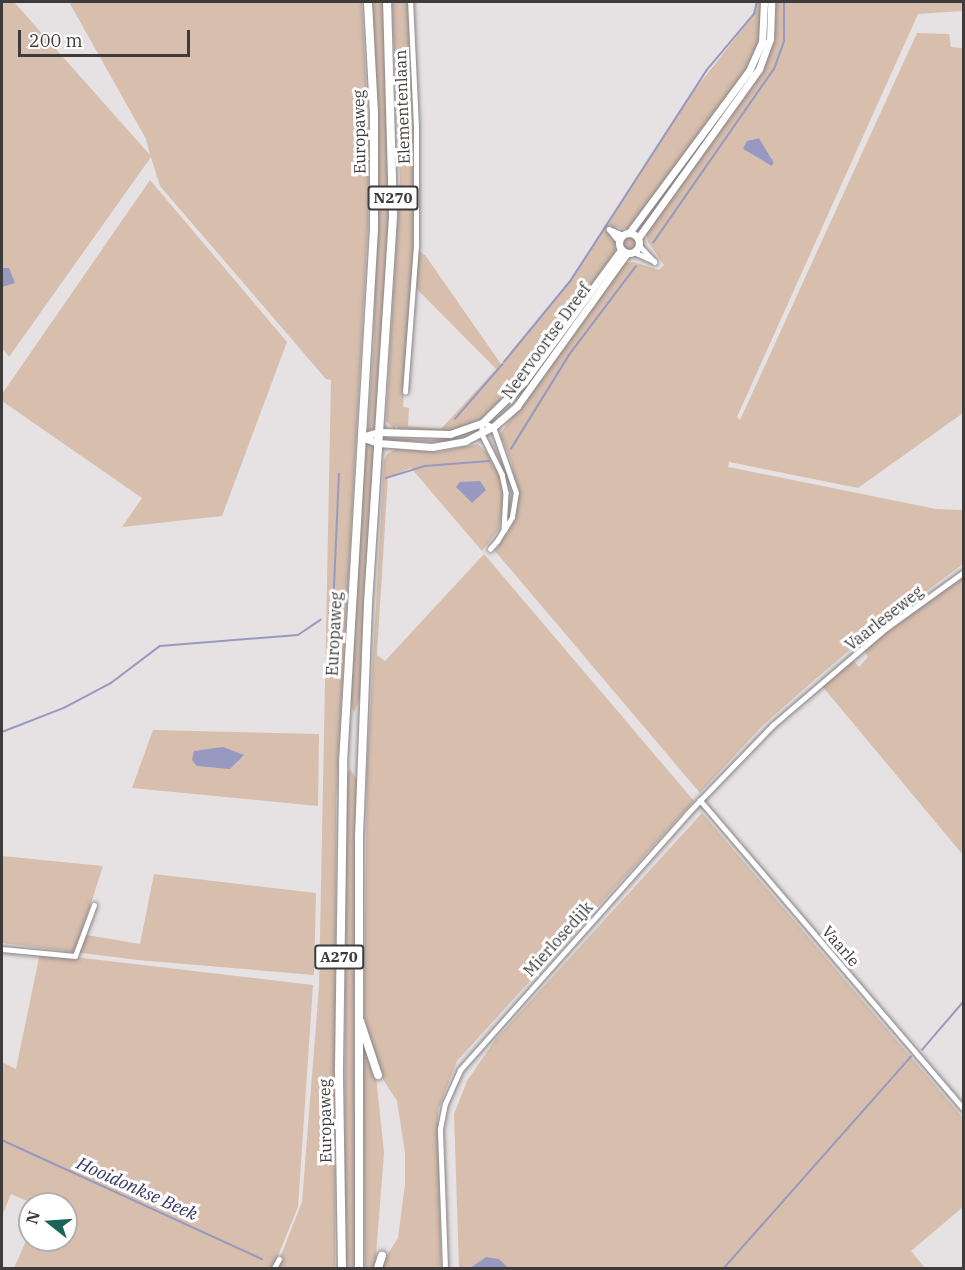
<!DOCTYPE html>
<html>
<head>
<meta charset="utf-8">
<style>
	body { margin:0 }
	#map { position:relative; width:965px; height:1270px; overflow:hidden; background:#e6e2e4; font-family:"IBM Plex Serif",serif }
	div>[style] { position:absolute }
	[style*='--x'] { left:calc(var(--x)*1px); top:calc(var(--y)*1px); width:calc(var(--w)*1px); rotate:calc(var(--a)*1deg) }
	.green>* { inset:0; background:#d7bead }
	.round { border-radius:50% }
	.water>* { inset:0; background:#9799c1 }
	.stream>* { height:1.5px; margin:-0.75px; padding:0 0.75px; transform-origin:0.75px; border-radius:0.75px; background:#9799c1 }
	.roads { filter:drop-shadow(0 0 2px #878385) drop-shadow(0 0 2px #878385) }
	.street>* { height:4.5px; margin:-2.25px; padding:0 2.25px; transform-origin:2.25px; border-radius:2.25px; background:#fff }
	.secondary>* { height:7px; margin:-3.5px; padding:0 3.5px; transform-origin:3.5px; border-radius:3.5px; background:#fff }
	.secondary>.ring { margin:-3.5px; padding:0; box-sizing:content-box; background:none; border:7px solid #fff; border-radius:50% }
	.highway>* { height:8px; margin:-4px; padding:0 4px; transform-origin:4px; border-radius:4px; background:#fff }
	span { translate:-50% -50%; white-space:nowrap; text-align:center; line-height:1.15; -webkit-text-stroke:6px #fff; paint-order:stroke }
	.shield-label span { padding:2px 4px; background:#fff; border:2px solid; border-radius:4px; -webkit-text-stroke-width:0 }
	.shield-label { font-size:15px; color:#3d3b3c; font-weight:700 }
	.street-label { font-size:16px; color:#3d3b3c }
	.water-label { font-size:18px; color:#353467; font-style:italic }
	.frame { position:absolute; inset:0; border:3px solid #3d3b3c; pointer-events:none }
	.north { position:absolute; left:18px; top:1192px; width:60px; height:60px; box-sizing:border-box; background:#fff; border:2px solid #b1b1b1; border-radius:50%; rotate:287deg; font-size:16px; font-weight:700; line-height:24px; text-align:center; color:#3d3b3c }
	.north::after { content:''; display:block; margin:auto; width:21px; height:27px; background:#1b6458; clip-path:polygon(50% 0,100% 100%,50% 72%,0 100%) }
	.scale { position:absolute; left:18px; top:30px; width:172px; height:27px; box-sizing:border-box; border:3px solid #3d3b3c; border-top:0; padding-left:8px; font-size:18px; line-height:21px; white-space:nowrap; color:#3d3b3c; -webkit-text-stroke:4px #fff; paint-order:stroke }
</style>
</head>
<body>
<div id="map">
	<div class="green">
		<i style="clip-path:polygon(2px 2px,14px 2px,150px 155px,146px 139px,69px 2px,362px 2px,369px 144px,368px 223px,336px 802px,335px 1268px,276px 1268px,302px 1202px,319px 987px,331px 380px,326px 379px,160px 186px,151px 157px,9px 357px,2px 348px)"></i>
		<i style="clip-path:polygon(371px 2px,383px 2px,389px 216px,375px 430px,368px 430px,374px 340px,378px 126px)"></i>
		<i style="clip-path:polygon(392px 2px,408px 2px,414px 100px,413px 271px,403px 407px,409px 408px,408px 426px,441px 429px,496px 369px,417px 289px,417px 250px,425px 255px,501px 364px,568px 283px,693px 92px,755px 13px,755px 2px,763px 2px,763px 29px,756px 57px,631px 229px,615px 227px,610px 236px,616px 243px,615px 253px,532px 370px,480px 420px,453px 431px,398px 430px,396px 425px,395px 430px,386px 421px,400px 180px)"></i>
		<i style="clip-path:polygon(766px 2px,770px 2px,770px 26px,764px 57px,643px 228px,640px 225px,756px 64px,761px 51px)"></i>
		<i style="clip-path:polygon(evenodd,773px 2px,962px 2px,962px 11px,918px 14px,737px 417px,740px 420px,917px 33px,949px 34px,951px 47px,963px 48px,963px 413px,858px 488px,729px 462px,728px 467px,936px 509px,963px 510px,963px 564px,871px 632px,819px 676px,763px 725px,700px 793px,495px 551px,512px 526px,518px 498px,511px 461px,500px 434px,622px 263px,634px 262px,659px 270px,664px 265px,648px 242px,646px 230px,767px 56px,773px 2px,759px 138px,774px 163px,773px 166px,743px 149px,750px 140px,759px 138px)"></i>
		<i style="clip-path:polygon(150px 180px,287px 342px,222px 516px,122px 527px,142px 498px,2px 401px,2px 394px)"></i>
		<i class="round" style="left:623px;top:236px;width:14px;height:14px"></i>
		<i style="clip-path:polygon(469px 434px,447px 442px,387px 441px,387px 438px,432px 440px)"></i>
		<i style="clip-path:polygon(366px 443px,375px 444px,360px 698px,354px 713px,349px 700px)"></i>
		<i style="clip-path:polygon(478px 444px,494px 461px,505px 492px,499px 529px,482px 551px,411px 468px,388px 477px,377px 655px,385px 661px,484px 554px,694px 801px,457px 1061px,438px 1110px,441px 1268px,379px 1268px,398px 1238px,405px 1184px,405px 1153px,397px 1101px,379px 1073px,364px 1017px,367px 767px,384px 461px,387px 454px,396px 449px,439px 452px)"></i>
		<i style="clip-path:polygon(963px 574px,963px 855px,822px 686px,853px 660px,859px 667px,868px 657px,864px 650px)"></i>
		<i style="clip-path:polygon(153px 730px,319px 734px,318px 806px,132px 788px)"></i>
		<i style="clip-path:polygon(350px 769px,358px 781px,354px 1016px,356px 1268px,344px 1268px,346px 780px)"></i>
		<i style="clip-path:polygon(702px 813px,963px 1118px,963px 1207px,911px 1251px,925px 1268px,508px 1268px,486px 1257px,470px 1268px,459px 1268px,454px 1114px,467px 1081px,495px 1040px)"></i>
		<i style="clip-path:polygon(2px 856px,103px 866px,81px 934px,140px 944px,154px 874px,316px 893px,314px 975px,138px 960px,2px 943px)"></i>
		<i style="clip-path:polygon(40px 953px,313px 985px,298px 1207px,273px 1268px,14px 1268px,30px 1232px,30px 1240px,66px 1240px,66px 1204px,34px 1204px,11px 1194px,2px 1216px,2px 1062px,16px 1069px)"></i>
		<i style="clip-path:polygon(363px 1040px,376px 1076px,384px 1153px,375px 1268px,365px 1268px)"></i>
	</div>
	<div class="water">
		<i style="clip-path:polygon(759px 138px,774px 163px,772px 166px,743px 149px,747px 141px)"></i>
		<i style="clip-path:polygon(2px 268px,9px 268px,15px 283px,2px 287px)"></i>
		<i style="clip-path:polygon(480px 481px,486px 490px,472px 503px,456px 487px,460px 482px)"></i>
		<i style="clip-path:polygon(223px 747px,244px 755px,230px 769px,197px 766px,192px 760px,194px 751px)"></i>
		<i style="clip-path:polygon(486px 1257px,499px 1259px,508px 1268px,470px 1268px)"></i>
	</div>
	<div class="stream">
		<i style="--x:653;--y:243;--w:212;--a:-55.2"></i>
		<i style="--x:774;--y:69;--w:29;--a:-70"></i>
		<i style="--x:784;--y:42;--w:40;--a:-90"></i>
		<i style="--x:504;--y:362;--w:106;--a:-50.7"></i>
		<i style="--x:571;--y:280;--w:249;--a:-57.1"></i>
		<i style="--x:706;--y:71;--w:75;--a:-49.9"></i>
		<i style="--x:754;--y:14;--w:12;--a:-76"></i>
		<i style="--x:455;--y:419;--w:72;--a:-49"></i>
		<i style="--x:511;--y:449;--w:110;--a:-58.3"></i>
		<i style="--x:569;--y:355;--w:111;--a:-53"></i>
		<i style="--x:386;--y:478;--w:41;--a:-17.1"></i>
		<i style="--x:425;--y:466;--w:64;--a:-4.5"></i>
		<i style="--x:329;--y:613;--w:5;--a:-37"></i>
		<i style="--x:333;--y:610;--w:136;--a:-87.5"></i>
		<i style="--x:2;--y:732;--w:66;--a:-21.2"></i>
		<i style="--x:64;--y:708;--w:53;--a:-28"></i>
		<i style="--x:111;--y:683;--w:61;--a:-37.1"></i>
		<i style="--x:160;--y:646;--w:138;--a:-4.6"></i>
		<i style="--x:298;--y:635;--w:27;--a:-34"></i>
		<i style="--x:922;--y:1050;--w:65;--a:-49.4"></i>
		<i style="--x:2;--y:1140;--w:286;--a:24.6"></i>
		<i style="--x:724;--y:1268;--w:282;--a:-48.5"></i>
	</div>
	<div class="roads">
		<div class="street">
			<i style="--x:609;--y:229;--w:16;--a:50"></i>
			<i style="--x:609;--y:229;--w:15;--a:23"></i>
			<i style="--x:639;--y:245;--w:23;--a:47"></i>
			<i style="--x:634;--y:252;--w:22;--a:24"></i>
			<i style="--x:405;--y:392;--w:147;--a:-85.7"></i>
			<i style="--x:416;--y:245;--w:118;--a:-90"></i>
			<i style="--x:416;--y:127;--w:125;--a:-92.7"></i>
			<i style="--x:490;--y:549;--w:11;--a:-49"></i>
			<i style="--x:497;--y:541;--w:13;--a:-58"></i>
			<i style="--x:504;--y:530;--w:15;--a:-58"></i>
			<i style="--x:512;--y:517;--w:24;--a:-81"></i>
			<i style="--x:516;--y:493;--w:70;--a:-109.2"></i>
			<i style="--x:493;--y:427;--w:12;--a:-160"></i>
			<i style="--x:482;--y:423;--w:11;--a:90"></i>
			<i style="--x:482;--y:434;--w:45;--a:63.4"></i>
			<i style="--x:502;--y:474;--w:19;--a:78"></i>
			<i style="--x:506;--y:493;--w:37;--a:93"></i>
			<i style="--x:700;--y:800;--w:406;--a:49.5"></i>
			<i style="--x:2;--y:949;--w:73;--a:5.5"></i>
			<i style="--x:75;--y:956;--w:54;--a:-69.6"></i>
			<i style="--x:274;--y:1268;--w:10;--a:-61"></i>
			<i style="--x:445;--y:1268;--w:139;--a:-92.1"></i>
			<i style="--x:440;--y:1129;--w:25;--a:-79"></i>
			<i style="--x:445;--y:1104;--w:37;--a:-66"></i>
			<i style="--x:460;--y:1070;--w:342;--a:-48.4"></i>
			<i style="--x:687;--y:814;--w:124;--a:-46"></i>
			<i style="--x:773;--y:725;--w:148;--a:-40.6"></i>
			<i style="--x:885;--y:629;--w:97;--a:-35.8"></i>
		</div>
		<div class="secondary">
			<i class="ring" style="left:619px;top:233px;width:13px;height:13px"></i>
			<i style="--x:629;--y:233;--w:202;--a:-53.5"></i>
			<i style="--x:749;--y:71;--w:32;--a:-66"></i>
			<i style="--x:762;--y:42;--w:40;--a:-87.1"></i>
			<i style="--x:638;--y:238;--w:208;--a:-54.4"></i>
			<i style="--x:759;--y:69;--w:32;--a:-70"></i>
			<i style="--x:770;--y:39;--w:37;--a:-88"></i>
			<i style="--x:361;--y:437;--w:18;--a:19"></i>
			<i style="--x:378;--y:443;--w:54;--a:4.2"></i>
			<i style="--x:432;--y:447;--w:34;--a:-10"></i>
			<i style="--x:465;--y:441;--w:31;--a:-27"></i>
			<i style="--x:493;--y:427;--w:32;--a:-41"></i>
			<i style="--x:517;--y:406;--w:188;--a:-54.3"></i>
			<i style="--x:361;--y:437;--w:19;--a:-16"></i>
			<i style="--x:379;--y:432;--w:71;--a:1.6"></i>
			<i style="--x:450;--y:434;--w:34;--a:-19"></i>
			<i style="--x:482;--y:423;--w:59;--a:-44.3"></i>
			<i style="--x:524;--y:382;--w:164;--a:-53.7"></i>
		</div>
		<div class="highway">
			<i style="--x:360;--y:1021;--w:57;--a:71.6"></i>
			<i style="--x:342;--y:1268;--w:200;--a:-90.9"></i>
			<i style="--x:339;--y:1068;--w:305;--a:-89.2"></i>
			<i style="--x:343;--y:763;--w:536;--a:-86.68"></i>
			<i style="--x:374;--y:228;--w:115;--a:-90"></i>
			<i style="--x:374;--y:113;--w:111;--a:-93.1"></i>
			<i style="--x:359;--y:1268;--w:431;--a:-90"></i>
			<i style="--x:359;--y:837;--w:234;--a:-87.8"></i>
			<i style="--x:368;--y:603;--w:390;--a:-86.3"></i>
			<i style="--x:393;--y:214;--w:212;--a:-91.6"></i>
			<i style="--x:378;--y:1268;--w:13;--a:-72"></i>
		</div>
	</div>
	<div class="shield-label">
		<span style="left:393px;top:198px">N270</span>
		<span style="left:339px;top:957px">A270</span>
	</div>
	<div class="street-label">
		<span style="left:402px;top:107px;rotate:-92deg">Elementenlaan</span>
		<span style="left:359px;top:132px;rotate:-91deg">Europaweg</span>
		<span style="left:546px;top:341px;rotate:-54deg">Neervoortse Dreef</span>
		<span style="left:884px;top:618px;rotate:-38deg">Vaarleseweg</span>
		<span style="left:334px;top:634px;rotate:-87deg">Europaweg</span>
		<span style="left:558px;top:939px;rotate:-48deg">Mierlosedijk</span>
		<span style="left:841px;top:946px;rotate:49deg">Vaarle</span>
		<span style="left:325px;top:1121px;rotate:-91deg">Europaweg</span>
	</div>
	<div class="water-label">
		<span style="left:137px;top:1189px;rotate:24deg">Hooidonkse Beek</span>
	</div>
	<div class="frame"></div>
	<div class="north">N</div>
	<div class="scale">200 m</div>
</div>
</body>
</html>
